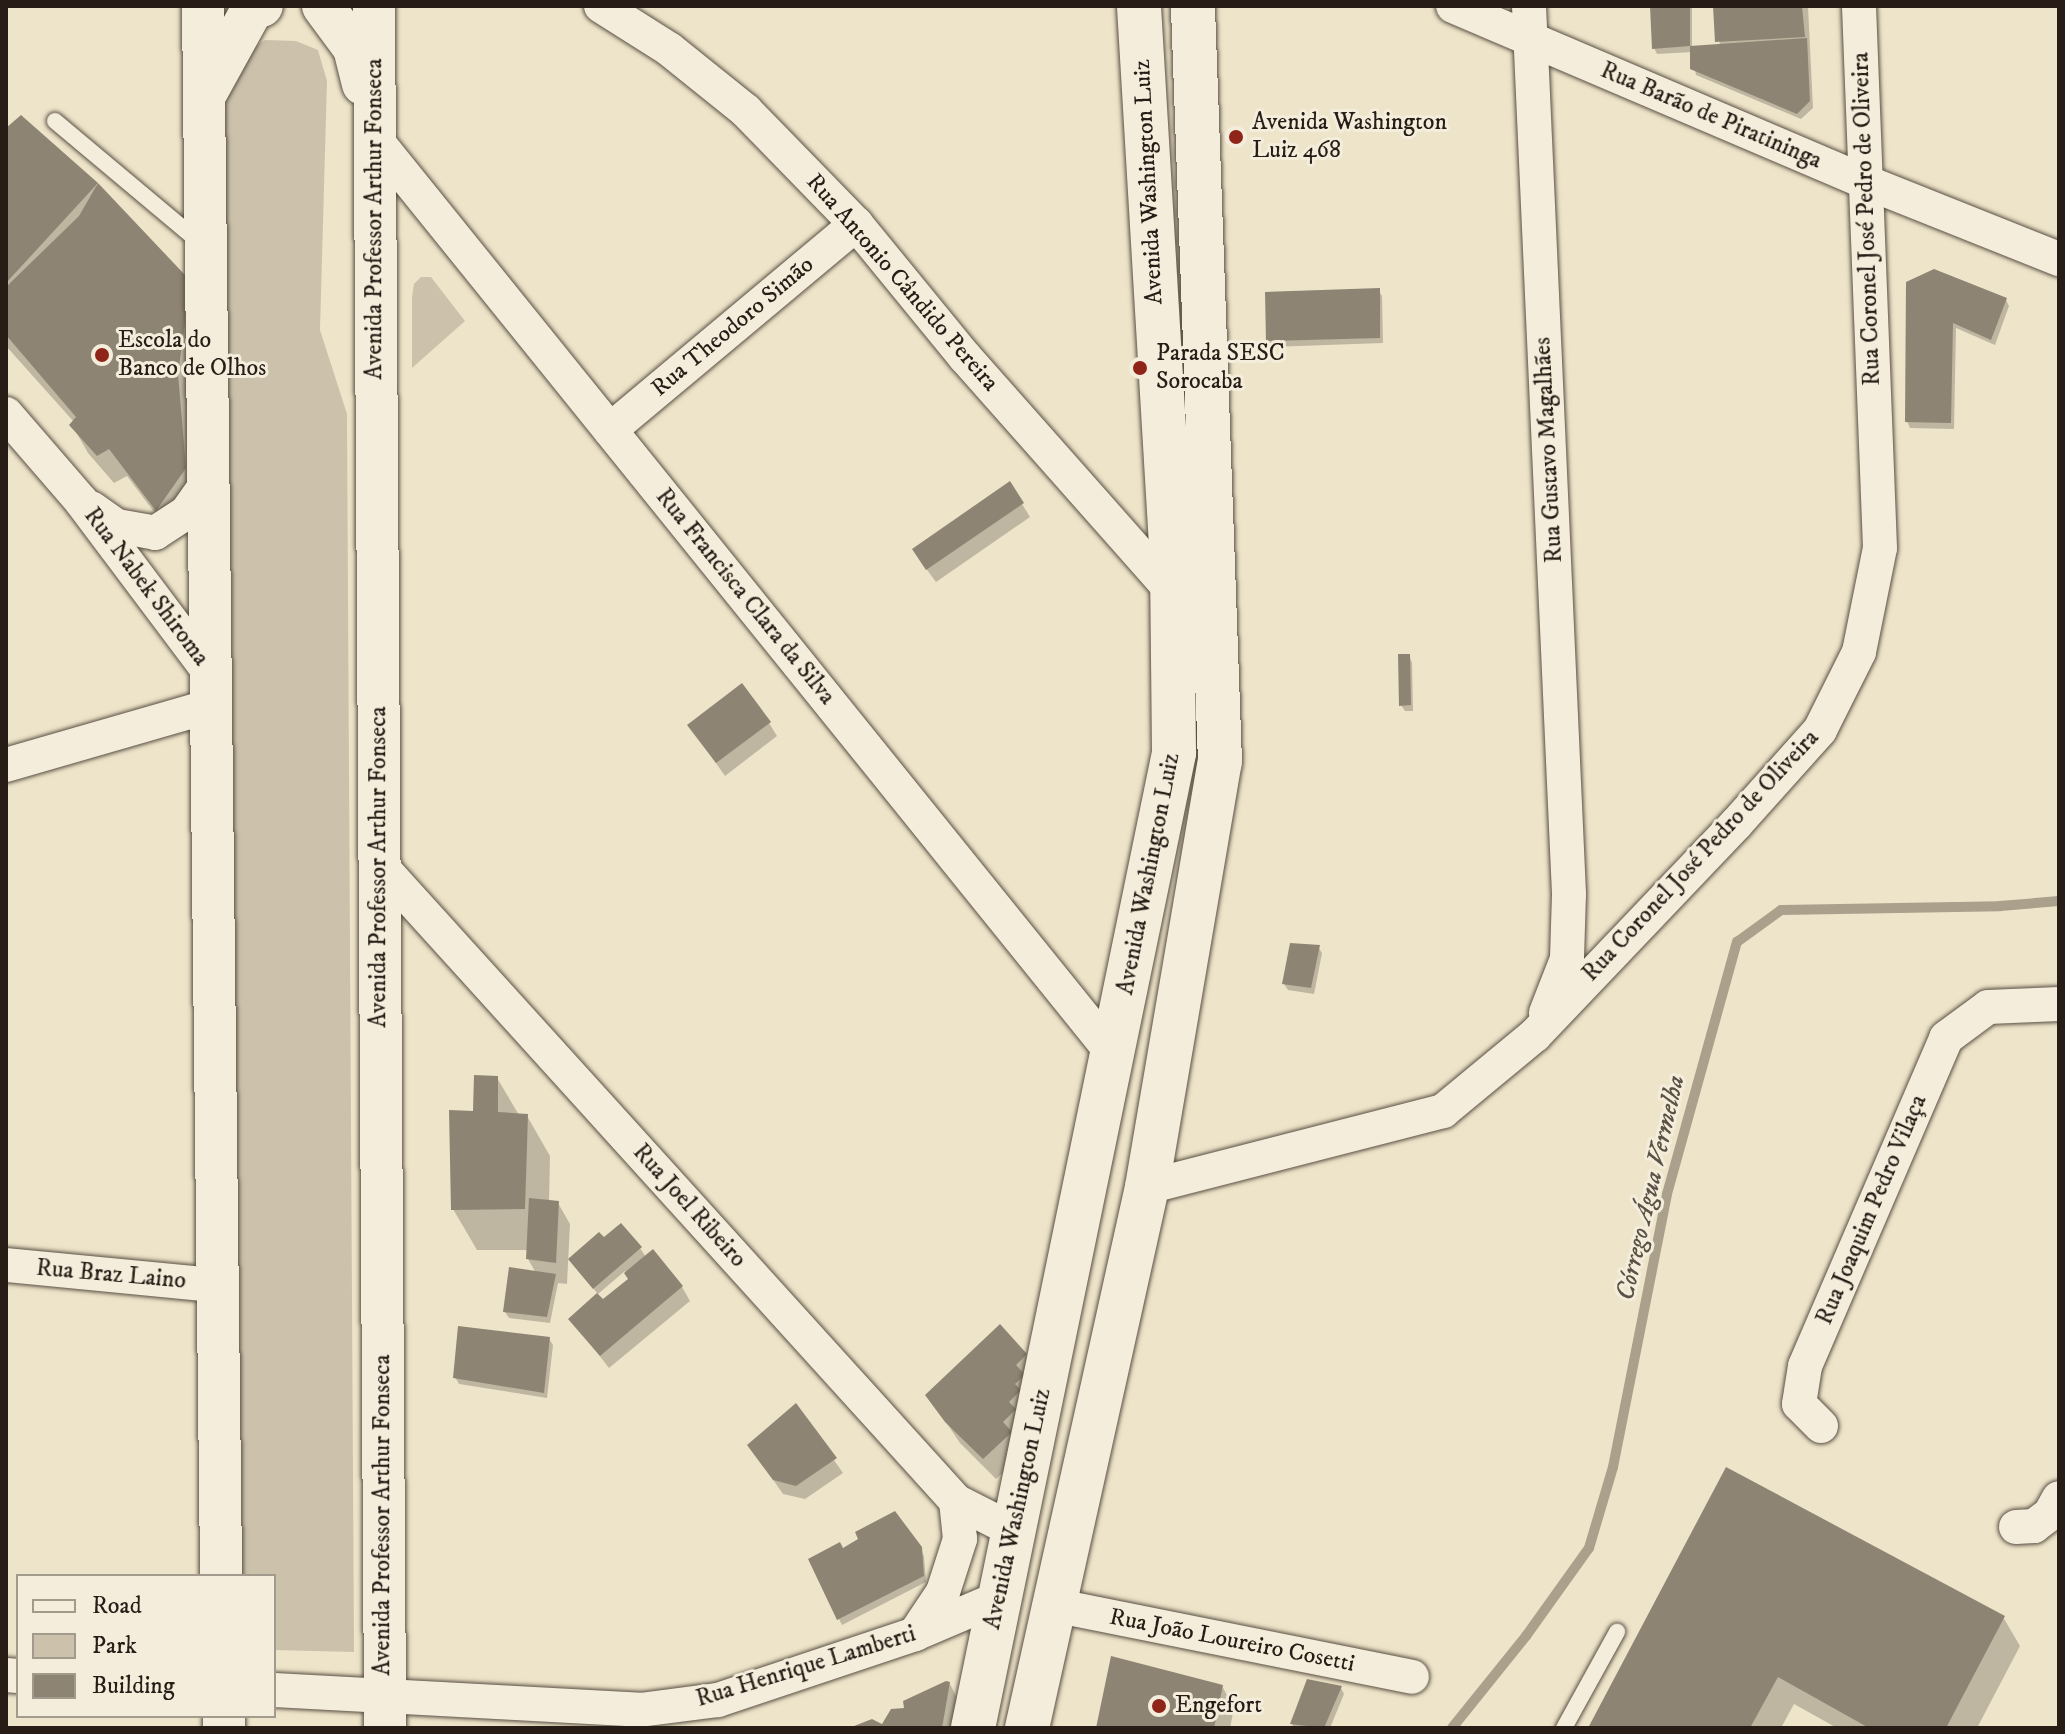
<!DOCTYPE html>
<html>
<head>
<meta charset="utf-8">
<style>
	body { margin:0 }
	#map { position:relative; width:2065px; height:1734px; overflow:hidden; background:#eee4c9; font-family:"IM FELL DW Pica",serif }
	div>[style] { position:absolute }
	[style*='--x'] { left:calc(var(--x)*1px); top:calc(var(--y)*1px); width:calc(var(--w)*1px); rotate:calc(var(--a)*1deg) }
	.green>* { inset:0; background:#ccc2ab }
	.shadow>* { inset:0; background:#0003 }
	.stream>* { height:10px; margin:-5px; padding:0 5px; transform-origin:5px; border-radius:5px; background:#aaa08c }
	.building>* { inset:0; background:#8e8473 }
	.roads { filter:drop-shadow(0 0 2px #594f43) drop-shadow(0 0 2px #594f43) }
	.service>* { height:16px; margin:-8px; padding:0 8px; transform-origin:8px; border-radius:8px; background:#f4eddc }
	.minor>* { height:34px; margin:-17px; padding:0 17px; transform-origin:17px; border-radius:17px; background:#f4eddc }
	.tertiary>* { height:42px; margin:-21px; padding:0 21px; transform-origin:21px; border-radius:21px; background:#f4eddc }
	.secondary>* { height:44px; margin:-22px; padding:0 22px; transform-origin:22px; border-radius:22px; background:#f4eddc }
	.dots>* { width:22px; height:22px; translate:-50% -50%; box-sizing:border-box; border:4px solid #f4eddc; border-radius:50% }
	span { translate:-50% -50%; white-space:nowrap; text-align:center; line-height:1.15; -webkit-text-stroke:6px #f4eddc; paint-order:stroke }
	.street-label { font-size:24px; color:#271d16 }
	.poi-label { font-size:24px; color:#271d16 }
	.left { translate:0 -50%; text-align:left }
	.water-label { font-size:26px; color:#5b5145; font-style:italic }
	.frame { position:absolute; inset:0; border:8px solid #271d16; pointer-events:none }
	.legend { position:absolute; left:16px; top:1574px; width:260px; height:144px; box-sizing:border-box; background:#f4eddc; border:2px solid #a29a8d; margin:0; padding:10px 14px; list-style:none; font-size:24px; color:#271d16 }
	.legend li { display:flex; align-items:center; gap:16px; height:40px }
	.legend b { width:40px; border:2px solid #a29a8d }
</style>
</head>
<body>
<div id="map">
	<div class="green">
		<i style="clip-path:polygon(265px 40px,296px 41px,318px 50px,327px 81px,320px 330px,347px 414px,354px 1652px,274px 1650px,274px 1576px,228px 1576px,225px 93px,241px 57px)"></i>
		<i style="clip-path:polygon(421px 277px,431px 277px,465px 321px,412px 368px,412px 297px,414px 284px)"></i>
	</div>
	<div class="shadow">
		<i style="clip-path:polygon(1652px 6px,1692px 6px,1692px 48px,1720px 46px,1715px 6px,1808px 6px,1813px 108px,1801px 119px,1696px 75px,1692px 52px,1657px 54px,1654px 48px)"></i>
		<i style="clip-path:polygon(21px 117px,96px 185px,183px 276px,200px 305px,201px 497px,173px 537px,127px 476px,114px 483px,88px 453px,72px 425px,74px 422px,6px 346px,6px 131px)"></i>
		<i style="clip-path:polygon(1908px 283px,2006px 300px,2009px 306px,1995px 345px,1956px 328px,1954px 429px,1910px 428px,1907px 421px)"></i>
		<i style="clip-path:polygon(1378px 290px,1382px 296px,1383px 343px,1271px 347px,1268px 340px)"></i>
		<i style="clip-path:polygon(1022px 504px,1030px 517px,936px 582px,922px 563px)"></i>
		<i style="clip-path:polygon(1409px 656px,1412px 663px,1413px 711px,1405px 711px,1401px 705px)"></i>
		<i style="clip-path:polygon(769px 723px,777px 736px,725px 776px,690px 726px)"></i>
		<i style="clip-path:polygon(1318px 947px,1322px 953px,1314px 994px,1288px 990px,1284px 984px)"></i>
		<i style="clip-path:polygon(497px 1078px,519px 1115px,527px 1116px,550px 1156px,549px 1202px,558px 1203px,570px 1224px,567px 1284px,558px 1283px,550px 1323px,509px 1318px,505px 1312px,536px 1273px,528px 1259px,528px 1250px,477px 1250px,453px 1209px,475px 1114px)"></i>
		<i style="clip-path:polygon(603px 1240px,640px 1248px,646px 1257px,682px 1287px,690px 1301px,609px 1368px,571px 1319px,603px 1302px,630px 1280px,625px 1271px,598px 1294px,574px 1266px)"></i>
		<i style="clip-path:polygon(1000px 1327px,1026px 1355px,1038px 1377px,1023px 1454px,996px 1479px,960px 1443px,928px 1395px)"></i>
		<i style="clip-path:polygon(549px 1339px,553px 1345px,547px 1398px,459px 1384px,455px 1377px)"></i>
		<i style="clip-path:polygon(796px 1406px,843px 1473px,805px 1499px,783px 1494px,749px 1445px)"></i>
		<i style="clip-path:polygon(1727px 1470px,2003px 1617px,2020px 1646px,1977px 1728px,1837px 1728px,1794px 1704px,1781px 1728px,1590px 1728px)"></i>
		<i style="clip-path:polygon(920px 1548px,924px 1556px,926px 1582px,842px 1625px,839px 1619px,843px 1551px)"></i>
		<i style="clip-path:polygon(950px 1684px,972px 1728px,853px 1728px,882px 1726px)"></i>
		<i style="clip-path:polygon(1222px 1686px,1234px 1708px,1230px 1728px,1098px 1728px)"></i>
		<i style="clip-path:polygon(1341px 1688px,1344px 1694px,1330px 1728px,1294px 1728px,1292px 1724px)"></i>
	</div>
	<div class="stream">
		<i style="--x:1452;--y:1728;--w:118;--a:-51.2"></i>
		<i style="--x:1526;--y:1636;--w:108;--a:-54.4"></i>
		<i style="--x:1589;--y:1548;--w:84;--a:-73.5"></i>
		<i style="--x:1613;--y:1467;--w:278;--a:-78.8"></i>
		<i style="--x:1667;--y:1194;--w:262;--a:-74.5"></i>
		<i style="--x:1737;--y:942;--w:54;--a:-36"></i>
		<i style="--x:1781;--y:910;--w:219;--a:-1"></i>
		<i style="--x:2000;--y:906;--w:59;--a:-4.8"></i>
	</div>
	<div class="building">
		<i style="clip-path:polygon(1650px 6px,1690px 6px,1690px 46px,1652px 49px)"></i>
		<i style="clip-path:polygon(1713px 6px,1802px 6px,1805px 37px,1715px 42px)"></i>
		<i style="clip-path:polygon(1807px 38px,1810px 101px,1797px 114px,1690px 69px,1690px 46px)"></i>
		<i style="clip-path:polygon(21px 115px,98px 183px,6px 283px,6px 128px)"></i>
		<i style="clip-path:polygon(98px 183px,185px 275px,185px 323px,178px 374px,186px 468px,156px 511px,109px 449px,97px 456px,69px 425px,76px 417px,6px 335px,6px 287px,79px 216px)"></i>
		<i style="clip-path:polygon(1934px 269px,2007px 298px,1991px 340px,1953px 323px,1951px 423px,1905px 422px,1906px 282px)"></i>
		<i style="clip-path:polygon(1380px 288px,1380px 338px,1266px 341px,1265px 292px)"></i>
		<i style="clip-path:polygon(1010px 481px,1024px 503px,926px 570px,912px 549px)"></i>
		<i style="clip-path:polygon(1398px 654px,1410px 654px,1411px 705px,1399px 706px)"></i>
		<i style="clip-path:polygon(742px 683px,771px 722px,716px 763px,687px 725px)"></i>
		<i style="clip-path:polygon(1290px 943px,1320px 945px,1311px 988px,1282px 984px)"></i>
		<i style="clip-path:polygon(474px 1075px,498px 1076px,498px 1112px,528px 1114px,525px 1209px,451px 1210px,449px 1110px,473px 1111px)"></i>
		<i style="clip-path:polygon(529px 1198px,559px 1201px,556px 1263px,526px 1259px)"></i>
		<i style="clip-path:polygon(621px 1223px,642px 1247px,593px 1289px,568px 1259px,599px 1232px,604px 1237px)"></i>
		<i style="clip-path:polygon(653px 1249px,683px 1286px,600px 1356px,568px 1319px,597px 1293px,603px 1299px,628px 1279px,624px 1273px)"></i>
		<i style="clip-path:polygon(509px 1267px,556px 1274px,547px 1317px,503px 1312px)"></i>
		<i style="clip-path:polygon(1000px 1324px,1027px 1354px,1016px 1365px,1025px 1375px,1015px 1384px,1021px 1390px,1009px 1402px,1016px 1409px,1003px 1422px,1012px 1432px,983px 1459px,945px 1422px,925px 1395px)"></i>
		<i style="clip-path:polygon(458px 1326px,550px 1337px,544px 1393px,453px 1378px)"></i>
		<i style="clip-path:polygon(796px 1403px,837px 1458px,796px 1486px,773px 1480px,747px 1445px)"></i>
		<i style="clip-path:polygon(1726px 1467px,2005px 1616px,1946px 1728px,1869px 1728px,1778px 1677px,1750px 1728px,1588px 1728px)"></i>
		<i style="clip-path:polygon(895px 1511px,922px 1547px,924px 1576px,837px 1620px,808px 1559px,840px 1542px,843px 1548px,858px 1539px,855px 1532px)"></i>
		<i style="clip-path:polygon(1111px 1656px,1223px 1685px,1214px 1728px,1096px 1728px)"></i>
		<i style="clip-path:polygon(1307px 1679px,1342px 1686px,1324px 1728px,1290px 1724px)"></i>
		<i style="clip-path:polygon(946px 1681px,950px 1682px,942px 1728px,849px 1728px,872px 1719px,882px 1724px,891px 1709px,904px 1708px,903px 1701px)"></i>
	</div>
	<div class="roads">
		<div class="service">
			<i style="--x:55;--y:121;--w:188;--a:40"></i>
			<i style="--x:1564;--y:1728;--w:110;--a:-61.1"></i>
		</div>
		<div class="minor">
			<i style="--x:601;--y:6;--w:80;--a:32.3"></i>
			<i style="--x:669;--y:49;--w:99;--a:38.8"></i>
			<i style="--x:746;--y:111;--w:158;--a:45.8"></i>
			<i style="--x:856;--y:224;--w:172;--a:50.7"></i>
			<i style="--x:965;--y:357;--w:314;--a:48.5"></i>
			<i style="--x:1453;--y:6;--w:449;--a:23.1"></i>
			<i style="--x:1866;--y:182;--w:208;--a:21.8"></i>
			<i style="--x:1529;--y:6;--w:889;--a:87.42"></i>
			<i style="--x:1569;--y:894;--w:65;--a:91.8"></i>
			<i style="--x:1567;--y:959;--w:58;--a:111.3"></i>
			<i style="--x:376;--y:140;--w:1176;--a:51.11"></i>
			<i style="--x:6;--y:414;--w:115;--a:49.2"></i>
			<i style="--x:81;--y:501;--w:216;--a:53.1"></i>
			<i style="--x:610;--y:430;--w:321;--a:-39.9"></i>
			<i style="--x:91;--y:508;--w:32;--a:35"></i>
			<i style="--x:117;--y:526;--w:39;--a:10"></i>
			<i style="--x:155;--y:533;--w:37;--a:-33"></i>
			<i style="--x:186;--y:513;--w:42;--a:-54.8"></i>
			<i style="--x:6;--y:765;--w:212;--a:-16.1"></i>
			<i style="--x:379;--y:864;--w:859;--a:47.83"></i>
			<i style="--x:956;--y:1501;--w:64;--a:27"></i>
			<i style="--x:1147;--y:1187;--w:306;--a:-14.4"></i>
			<i style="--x:1443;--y:1111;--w:119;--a:-39.6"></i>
			<i style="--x:1535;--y:1035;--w:291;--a:-46.4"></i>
			<i style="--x:1736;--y:824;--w:126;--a:-48.2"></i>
			<i style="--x:1820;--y:730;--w:87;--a:-63.4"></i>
			<i style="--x:1859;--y:652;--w:106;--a:-78.6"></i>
			<i style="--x:1880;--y:548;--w:542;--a:-92.22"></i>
			<i style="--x:6;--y:1265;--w:210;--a:5.5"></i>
			<i style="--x:1821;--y:1426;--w:31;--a:-135"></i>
			<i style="--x:1799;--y:1404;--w:38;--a:-81"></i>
			<i style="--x:1805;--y:1366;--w:357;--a:-66.7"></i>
			<i style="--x:1946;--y:1038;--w:52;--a:-36.4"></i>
			<i style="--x:1988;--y:1007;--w:71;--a:-2.4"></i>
			<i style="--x:2016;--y:1527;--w:18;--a:-3"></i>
			<i style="--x:2034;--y:1526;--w:20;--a:-37"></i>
			<i style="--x:2050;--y:1514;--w:18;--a:-61"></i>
			<i style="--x:1053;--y:1605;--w:366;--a:11.3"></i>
			<i style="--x:915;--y:1634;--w:50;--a:-56.3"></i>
			<i style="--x:943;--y:1592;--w:56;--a:-72.2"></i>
			<i style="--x:960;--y:1539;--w:38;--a:-96"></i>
			<i style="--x:6;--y:1675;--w:12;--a:5"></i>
			<i style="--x:274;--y:1690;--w:367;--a:3.1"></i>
			<i style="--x:640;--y:1710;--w:79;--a:-7.3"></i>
			<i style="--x:718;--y:1700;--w:208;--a:-18.5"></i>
			<i style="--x:915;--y:1634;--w:89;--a:-23.1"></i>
		</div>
		<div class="tertiary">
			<i style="--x:203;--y:6;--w:1570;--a:89.34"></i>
			<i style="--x:323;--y:6;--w:52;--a:53.6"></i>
			<i style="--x:354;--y:48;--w:37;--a:76"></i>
			<i style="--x:374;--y:6;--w:1722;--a:89.63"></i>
			<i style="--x:206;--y:93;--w:97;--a:-61.1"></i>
			<i style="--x:253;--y:8;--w:9;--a:-13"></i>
			<i style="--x:224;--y:1716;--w:12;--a:90"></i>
		</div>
		<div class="secondary">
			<i style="--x:973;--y:1728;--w:996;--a:-78.35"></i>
			<i style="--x:1174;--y:753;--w:191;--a:-90.6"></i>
			<i style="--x:1172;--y:562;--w:557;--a:-93.4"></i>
			<i style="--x:1027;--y:1728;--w:554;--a:-77.49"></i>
			<i style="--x:1147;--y:1187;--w:431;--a:-80.3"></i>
			<i style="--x:1220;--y:762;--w:756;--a:-92.05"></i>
		</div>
	</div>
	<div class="dots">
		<i style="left:1236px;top:137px;background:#8f2418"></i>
		<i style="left:102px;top:355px;background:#8f2418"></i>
		<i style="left:1140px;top:368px;background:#8f2418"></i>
		<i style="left:1159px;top:1706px;background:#8f2418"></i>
	</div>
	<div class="street-label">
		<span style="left:1711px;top:116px;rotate:23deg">Rua Barão de Piratininga</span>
		<span style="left:1149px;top:182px;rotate:-93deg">Avenida Washington Luiz</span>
		<span style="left:375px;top:219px;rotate:-90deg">Avenida Professor Arthur Fonseca</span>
		<span style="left:1867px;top:219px;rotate:-92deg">Rua Coronel José Pedro de Oliveira</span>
		<span style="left:902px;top:283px;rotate:49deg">Rua Antonio Cândido Pereira</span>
		<span style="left:733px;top:327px;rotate:-40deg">Rua Theodoro Simão</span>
		<span style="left:1549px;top:450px;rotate:-93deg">Rua Gustavo Magalhães</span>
		<span style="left:146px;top:587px;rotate:53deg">Rua Nabek Shiroma</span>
		<span style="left:745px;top:597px;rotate:51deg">Rua Francisca Clara da Silva</span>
		<span style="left:1701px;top:856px;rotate:-47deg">Rua Coronel José Pedro de Oliveira</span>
		<span style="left:379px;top:867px;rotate:-90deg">Avenida Professor Arthur Fonseca</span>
		<span style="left:1149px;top:874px;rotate:-79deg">Avenida Washington Luiz</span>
		<span style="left:689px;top:1206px;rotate:48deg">Rua Joel Ribeiro</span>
		<span style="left:1872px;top:1210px;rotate:-67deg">Rua Joaquim Pedro Vilaça</span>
		<span style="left:111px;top:1275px;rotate:5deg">Rua Braz Laino</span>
		<span style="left:1018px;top:1509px;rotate:-78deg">Avenida Washington Luiz</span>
		<span style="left:383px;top:1515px;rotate:-90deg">Avenida Professor Arthur Fonseca</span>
		<span style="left:1232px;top:1641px;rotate:11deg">Rua João Loureiro Cosetti</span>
		<span style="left:806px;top:1667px;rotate:-17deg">Rua Henrique Lamberti</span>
	</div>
	<div class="poi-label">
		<span class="left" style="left:1252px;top:137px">Avenida Washington<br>Luiz 468</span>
		<span class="left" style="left:118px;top:355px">Escola do<br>Banco de Olhos</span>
		<span class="left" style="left:1156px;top:368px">Parada SESC<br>Sorocaba</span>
		<span class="left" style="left:1175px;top:1706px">Engefort</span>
	</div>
	<div class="water-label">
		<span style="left:1651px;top:1188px;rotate:-77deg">Córrego Água Vermelha</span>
	</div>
	<div class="frame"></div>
	<ul class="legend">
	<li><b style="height:10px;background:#f4eddc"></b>Road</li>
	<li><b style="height:22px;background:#ccc2ab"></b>Park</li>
	<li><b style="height:22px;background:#8e8473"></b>Building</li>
	</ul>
</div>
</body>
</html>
